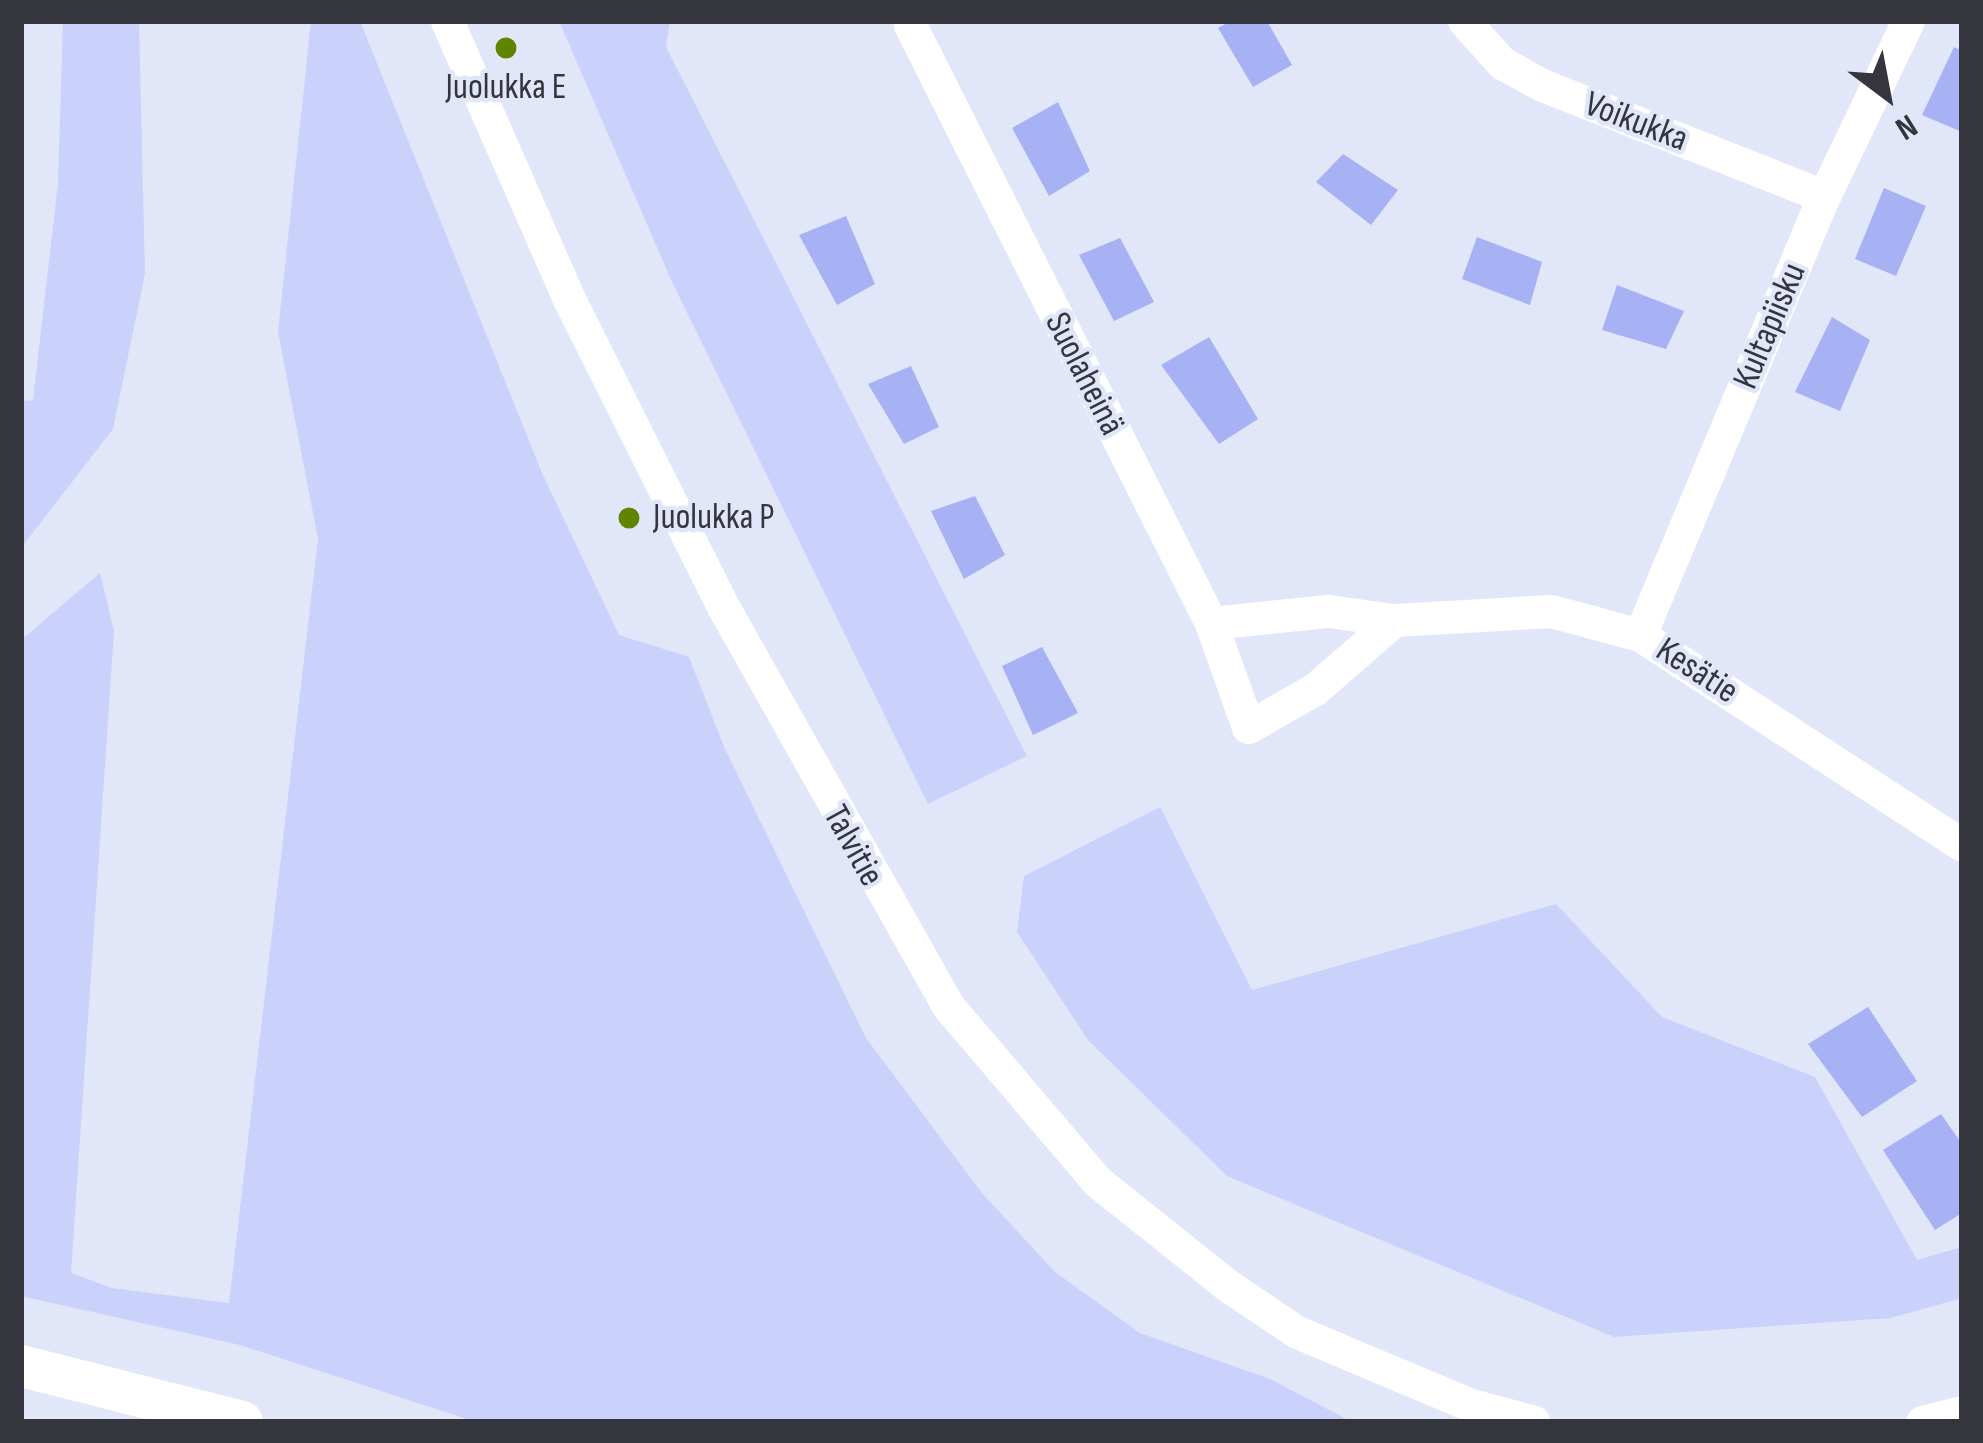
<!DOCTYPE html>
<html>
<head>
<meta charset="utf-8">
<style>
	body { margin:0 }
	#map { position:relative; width:1983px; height:1443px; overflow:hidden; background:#e2e6f9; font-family:"Sofia Sans Condensed",sans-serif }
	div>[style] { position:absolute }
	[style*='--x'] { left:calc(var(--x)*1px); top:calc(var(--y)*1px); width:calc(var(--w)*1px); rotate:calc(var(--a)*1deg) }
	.green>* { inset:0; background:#cad2fb }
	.building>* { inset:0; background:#a6b2f4 }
	.minor>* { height:33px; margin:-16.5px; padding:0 16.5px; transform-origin:16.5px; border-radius:16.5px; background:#fff }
	.major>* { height:42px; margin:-21px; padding:0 21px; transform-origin:21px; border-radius:21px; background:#fff }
	.dots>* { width:33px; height:33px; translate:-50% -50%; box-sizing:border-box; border:6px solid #e2e6f9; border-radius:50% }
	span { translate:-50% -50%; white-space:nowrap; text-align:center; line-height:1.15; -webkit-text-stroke:9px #e2e6f9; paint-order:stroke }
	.poi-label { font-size:36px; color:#35363d }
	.left { translate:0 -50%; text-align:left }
	.street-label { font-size:36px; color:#35363d }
	.frame { position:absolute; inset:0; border:24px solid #35363d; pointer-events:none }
	.north { position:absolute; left:1827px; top:36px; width:120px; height:120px; -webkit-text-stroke:9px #e2e6f9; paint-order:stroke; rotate:148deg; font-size:33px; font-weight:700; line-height:48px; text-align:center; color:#35363d }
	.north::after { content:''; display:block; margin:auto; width:42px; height:54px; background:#35363d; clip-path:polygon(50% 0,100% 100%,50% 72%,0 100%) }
</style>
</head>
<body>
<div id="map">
	<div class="green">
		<i style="clip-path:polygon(63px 21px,139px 21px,145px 274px,113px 429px,21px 548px,21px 401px,33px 400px,58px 183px)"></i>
		<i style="clip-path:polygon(311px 21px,360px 21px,542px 473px,619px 635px,689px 657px,725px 749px,866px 1038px,982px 1193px,1055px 1272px,1140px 1333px,1270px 1379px,1352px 1422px,476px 1422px,240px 1345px,21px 1296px,21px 640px,100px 573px,114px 631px,71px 1273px,112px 1288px,229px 1303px,318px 539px,278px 332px)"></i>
		<i style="clip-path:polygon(559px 21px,670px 21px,666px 47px,1027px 756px,928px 804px,672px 282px)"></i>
		<i style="clip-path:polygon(1160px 807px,1252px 990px,1556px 904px,1662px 1017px,1815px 1077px,1917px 1260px,1962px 1247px,1962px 1298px,1891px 1318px,1614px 1337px,1227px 1176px,1088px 1040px,1017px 932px,1024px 876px)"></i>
	</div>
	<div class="building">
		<i style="clip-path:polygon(1231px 21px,1267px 21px,1292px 65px,1253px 87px,1218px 28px)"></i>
		<i style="clip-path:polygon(1954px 47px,1962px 51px,1962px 132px,1922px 115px)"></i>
		<i style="clip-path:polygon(1058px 102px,1090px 171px,1049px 196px,1012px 128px)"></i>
		<i style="clip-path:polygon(1343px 154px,1398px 190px,1371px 225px,1316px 182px)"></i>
		<i style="clip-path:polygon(1884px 188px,1926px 206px,1896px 276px,1855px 259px)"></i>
		<i style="clip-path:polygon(846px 216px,875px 284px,837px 305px,799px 235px)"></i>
		<i style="clip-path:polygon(1477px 237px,1542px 262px,1530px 305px,1462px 279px)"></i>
		<i style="clip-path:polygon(1120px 238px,1154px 302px,1114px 321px,1079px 255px)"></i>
		<i style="clip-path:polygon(1617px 285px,1684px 311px,1666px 349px,1602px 330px)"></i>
		<i style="clip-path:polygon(1832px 317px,1870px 340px,1840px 411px,1795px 392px)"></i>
		<i style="clip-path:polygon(1209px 337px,1258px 419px,1219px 444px,1161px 365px)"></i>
		<i style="clip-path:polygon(911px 366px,939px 427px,904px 444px,868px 384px)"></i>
		<i style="clip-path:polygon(975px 496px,1005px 555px,964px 579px,931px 511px)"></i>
		<i style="clip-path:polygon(1042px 647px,1078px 713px,1033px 735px,1002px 666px)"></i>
		<i style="clip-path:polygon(1868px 1007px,1917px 1081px,1862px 1117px,1808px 1044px)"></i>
		<i style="clip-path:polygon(1941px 1114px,1962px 1144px,1962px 1213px,1935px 1230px,1883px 1150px)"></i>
	</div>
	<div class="minor">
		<i style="--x:447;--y:21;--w:301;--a:66.3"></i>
		<i style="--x:568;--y:297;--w:350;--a:63.4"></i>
		<i style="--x:725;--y:610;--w:454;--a:60.6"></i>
		<i style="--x:948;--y:1006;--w:231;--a:49.6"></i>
		<i style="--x:1098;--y:1182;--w:165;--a:38.6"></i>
		<i style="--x:1227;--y:1285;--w:84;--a:33.9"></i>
		<i style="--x:1297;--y:1332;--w:189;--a:22.8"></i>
		<i style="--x:1471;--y:1405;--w:65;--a:15.1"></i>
		<i style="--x:1464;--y:21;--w:57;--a:47.9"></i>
		<i style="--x:1502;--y:63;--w:46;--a:28.8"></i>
		<i style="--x:1542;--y:85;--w:303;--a:21.5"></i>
		<i style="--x:910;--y:25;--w:669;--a:63.28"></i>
		<i style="--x:1211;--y:623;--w:110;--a:70.4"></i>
		<i style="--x:1248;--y:727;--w:77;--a:-29.6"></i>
		<i style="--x:1315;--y:689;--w:105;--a:-41.1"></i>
		<i style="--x:1394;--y:620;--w:157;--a:-3.3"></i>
		<i style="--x:1551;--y:611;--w:92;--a:15.1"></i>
		<i style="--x:1640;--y:635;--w:384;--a:33.1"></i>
		<i style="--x:1211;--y:623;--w:118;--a:-5.9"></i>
		<i style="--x:1328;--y:611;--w:67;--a:7.8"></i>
		<i style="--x:1640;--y:635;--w:476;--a:-67.3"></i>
		<i style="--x:1824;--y:196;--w:194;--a:-64.4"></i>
		<i style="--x:1922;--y:1422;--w:41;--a:-14"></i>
	</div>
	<div class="major">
		<i style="--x:21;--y:1366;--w:228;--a:14.2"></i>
	</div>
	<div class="dots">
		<i style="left:506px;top:48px;background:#608400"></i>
		<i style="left:629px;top:518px;background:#608400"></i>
	</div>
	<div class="poi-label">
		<span style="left:506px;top:88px">Juolukka E</span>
		<span class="left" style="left:653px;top:518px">Juolukka P</span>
	</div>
	<div class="street-label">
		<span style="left:1636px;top:122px;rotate:21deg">Voikukka</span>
		<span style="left:1770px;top:326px;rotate:-67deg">Kultapiisku</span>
		<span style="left:1084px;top:374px;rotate:63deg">Suolaheinä</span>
		<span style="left:1697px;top:671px;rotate:33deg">Kesätie</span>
		<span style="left:853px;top:846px;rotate:61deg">Talvitie</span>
	</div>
	<div class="frame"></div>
	<div class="north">N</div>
</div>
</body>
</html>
